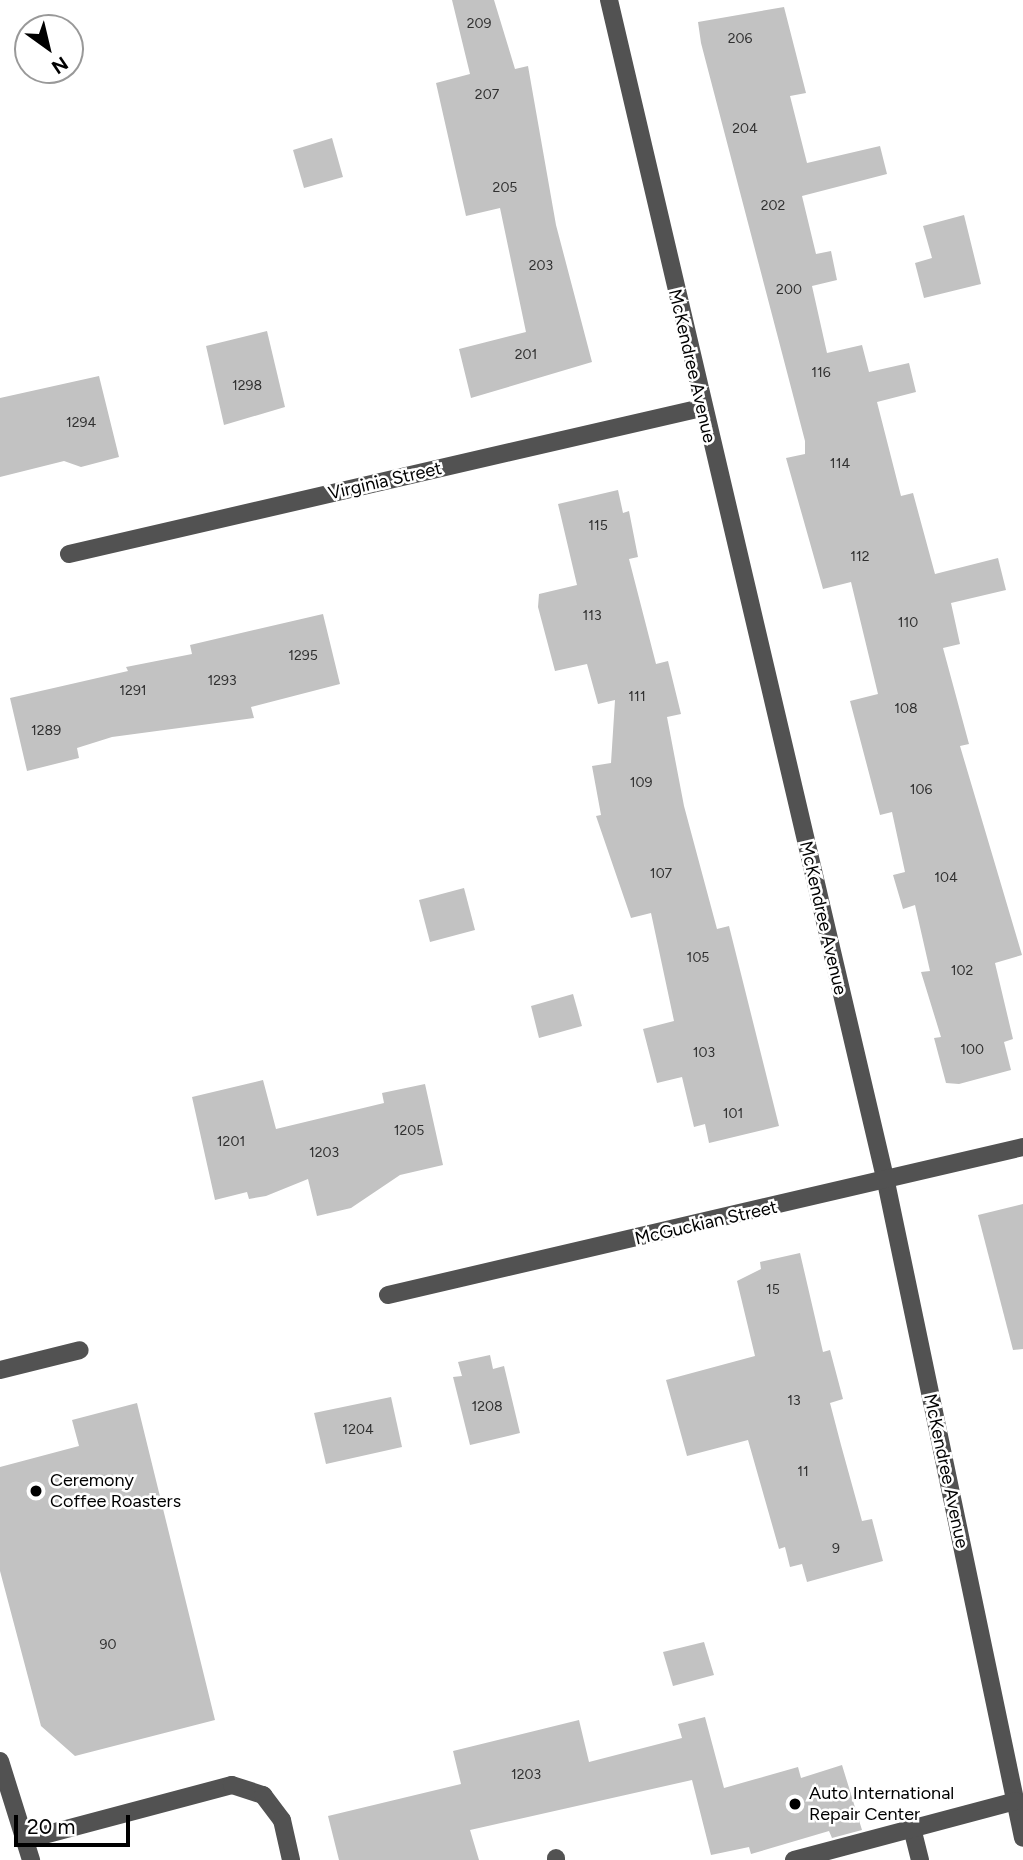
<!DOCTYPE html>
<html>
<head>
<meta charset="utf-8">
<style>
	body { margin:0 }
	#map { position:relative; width:1023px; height:1860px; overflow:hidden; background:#fff; font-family:Figtree,sans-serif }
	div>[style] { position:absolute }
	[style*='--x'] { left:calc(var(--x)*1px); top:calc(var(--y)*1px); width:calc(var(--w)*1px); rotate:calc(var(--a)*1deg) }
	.building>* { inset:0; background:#c2c2c2 }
	.minor>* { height:18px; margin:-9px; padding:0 9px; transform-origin:9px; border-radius:9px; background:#525252 }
	.dots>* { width:19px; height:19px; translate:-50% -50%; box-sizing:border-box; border:4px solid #fff; border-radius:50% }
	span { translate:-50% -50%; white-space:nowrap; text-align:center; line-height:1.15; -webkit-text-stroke:5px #fff; paint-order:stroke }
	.number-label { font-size:14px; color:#303030 }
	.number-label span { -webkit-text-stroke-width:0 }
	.street-label { font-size:18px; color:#000 }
	.poi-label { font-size:18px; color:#000 }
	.left { translate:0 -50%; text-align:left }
	.north { position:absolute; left:14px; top:14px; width:70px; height:70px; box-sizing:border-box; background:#fff; border:2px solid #999; border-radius:50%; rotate:146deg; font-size:19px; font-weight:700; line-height:28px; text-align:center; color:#000 }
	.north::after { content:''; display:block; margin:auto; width:24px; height:32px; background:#000; clip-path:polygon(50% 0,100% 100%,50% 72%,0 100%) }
	.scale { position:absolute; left:14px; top:1815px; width:116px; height:32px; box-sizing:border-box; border:4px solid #000; border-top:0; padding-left:9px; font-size:21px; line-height:24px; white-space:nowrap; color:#000; -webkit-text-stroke:5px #fff; paint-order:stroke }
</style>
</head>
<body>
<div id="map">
	<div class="building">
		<i style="clip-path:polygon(452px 0,494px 0,515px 69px,528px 66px,556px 225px,592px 362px,471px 398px,459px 349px,526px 332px,500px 208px,466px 216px,436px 83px,470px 74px)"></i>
		<i style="clip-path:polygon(784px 7px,806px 93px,790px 96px,807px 163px,880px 146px,887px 174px,802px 196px,816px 254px,831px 251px,837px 280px,812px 286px,827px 353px,862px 345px,869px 372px,909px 363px,916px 392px,877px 402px,901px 496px,913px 493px,935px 574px,998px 558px,1006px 590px,951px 603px,960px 644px,943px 648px,969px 744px,960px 746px,1022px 955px,995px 963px,1013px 1039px,1004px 1042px,1011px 1070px,959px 1084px,946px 1083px,934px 1038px,941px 1037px,921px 972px,930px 971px,915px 905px,903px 909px,893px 875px,905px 872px,892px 812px,880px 815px,850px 701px,878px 694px,851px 582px,823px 589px,786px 458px,805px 454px,805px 441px,701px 43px,698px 22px)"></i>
		<i style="clip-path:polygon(332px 138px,343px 177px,304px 188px,293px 150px)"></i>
		<i style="clip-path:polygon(964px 215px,981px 284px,924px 298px,915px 263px,932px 258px,923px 226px)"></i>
		<i style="clip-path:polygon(267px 331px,285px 407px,224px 425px,206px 346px)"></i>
		<i style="clip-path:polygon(99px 376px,119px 457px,81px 467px,64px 461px,0 477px,0 398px)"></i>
		<i style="clip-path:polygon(618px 490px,623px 513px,629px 511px,638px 557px,629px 559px,656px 664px,668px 661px,681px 714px,667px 717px,684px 806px,717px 929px,729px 926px,779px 1126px,709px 1143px,705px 1124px,694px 1127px,682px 1077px,657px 1083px,643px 1029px,674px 1021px,651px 913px,631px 918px,596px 816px,601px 815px,592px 766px,611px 763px,615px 700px,598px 704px,587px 664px,555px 671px,538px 607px,539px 594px,577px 585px,558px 504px)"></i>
		<i style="clip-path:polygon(323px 614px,340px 684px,251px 707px,254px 718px,112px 737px,77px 748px,79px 758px,27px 771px,10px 698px,128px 671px,126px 667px,192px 654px,190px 645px)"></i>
		<i style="clip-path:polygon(464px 888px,475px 930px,430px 942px,419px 900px)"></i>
		<i style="clip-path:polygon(573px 994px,582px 1026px,539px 1038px,531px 1006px)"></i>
		<i style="clip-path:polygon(263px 1080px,276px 1129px,384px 1103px,382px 1093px,425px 1084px,443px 1165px,400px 1175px,351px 1208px,317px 1216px,308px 1179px,266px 1196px,249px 1199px,247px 1192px,215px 1200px,192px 1097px)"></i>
		<i style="clip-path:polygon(1023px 1204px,1023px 1349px,1013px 1350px,978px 1215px)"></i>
		<i style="clip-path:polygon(800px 1253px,823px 1352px,830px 1350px,843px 1399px,830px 1403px,841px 1445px,862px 1521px,872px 1519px,883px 1561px,807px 1582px,802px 1564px,790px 1567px,785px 1547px,779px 1549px,748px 1440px,687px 1456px,666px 1380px,755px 1356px,737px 1281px,761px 1269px,760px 1262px)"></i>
		<i style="clip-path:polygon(490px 1355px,493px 1369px,504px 1366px,520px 1433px,470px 1445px,453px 1377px,462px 1376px,458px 1362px)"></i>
		<i style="clip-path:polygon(391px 1397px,402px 1447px,326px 1464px,314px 1413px)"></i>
		<i style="clip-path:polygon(137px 1403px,215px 1720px,75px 1756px,41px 1726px,0 1571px,0 1467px,79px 1446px,72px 1420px)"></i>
		<i style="clip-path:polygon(704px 1642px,714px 1675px,673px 1686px,663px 1652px)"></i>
		<i style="clip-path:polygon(705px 1717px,724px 1788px,798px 1767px,801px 1778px,842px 1765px,862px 1830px,832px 1838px,829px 1831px,751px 1854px,749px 1847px,711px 1855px,692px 1780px,470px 1830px,479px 1860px,339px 1860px,328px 1816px,461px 1784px,453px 1751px,579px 1720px,589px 1762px,682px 1738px,678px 1724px)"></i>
	</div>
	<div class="minor">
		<i style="--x:609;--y:0;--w:1214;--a:76.81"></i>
		<i style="--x:886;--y:1182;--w:670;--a:78.2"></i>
		<i style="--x:69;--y:554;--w:649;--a:-13.01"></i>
		<i style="--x:388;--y:1295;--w:652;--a:-13.12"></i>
		<i style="--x:0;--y:1370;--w:82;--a:-14"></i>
		<i style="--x:0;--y:1761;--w:104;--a:72.6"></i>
		<i style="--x:912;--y:1828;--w:33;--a:76"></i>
		<i style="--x:25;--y:1840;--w:214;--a:-14.9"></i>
		<i style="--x:232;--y:1785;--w:33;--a:18"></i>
		<i style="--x:263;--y:1795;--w:31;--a:53"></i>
		<i style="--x:282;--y:1820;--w:41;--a:77.3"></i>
		<i style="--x:556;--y:1858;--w:2;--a:90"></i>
		<i style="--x:794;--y:1860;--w:229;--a:-14.9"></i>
	</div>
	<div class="dots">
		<i style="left:36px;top:1491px;background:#000"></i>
		<i style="left:795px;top:1804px;background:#000"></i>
	</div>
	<div class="number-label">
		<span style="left:479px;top:24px">209</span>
		<span style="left:740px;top:39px">206</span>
		<span style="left:487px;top:95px">207</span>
		<span style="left:745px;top:129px">204</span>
		<span style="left:505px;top:188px">205</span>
		<span style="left:773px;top:206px">202</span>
		<span style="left:541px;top:266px">203</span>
		<span style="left:789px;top:290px">200</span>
		<span style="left:526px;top:355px">201</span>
		<span style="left:821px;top:373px">116</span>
		<span style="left:247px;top:386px">1298</span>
		<span style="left:81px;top:423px">1294</span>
		<span style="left:840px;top:464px">114</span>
		<span style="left:598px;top:526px">115</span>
		<span style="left:860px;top:557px">112</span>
		<span style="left:592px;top:616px">113</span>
		<span style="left:908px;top:623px">110</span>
		<span style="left:303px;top:656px">1295</span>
		<span style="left:222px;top:681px">1293</span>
		<span style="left:133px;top:691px">1291</span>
		<span style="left:637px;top:697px">111</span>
		<span style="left:906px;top:709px">108</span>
		<span style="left:46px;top:731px">1289</span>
		<span style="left:641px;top:783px">109</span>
		<span style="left:921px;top:790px">106</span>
		<span style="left:661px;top:874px">107</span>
		<span style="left:946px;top:878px">104</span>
		<span style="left:698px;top:958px">105</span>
		<span style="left:962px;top:971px">102</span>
		<span style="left:972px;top:1050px">100</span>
		<span style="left:704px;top:1053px">103</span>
		<span style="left:733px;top:1114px">101</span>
		<span style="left:409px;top:1131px">1205</span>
		<span style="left:231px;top:1142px">1201</span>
		<span style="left:324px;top:1153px">1203</span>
		<span style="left:773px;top:1290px">15</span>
		<span style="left:794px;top:1401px">13</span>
		<span style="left:487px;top:1407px">1208</span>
		<span style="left:358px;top:1430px">1204</span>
		<span style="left:803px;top:1472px">11</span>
		<span style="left:836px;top:1549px">9</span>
		<span style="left:108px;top:1645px">90</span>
		<span style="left:526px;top:1775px">1203</span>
	</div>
	<div class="street-label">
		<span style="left:692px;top:366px;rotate:77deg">McKendree Avenue</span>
		<span style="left:385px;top:481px;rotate:-13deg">Virginia Street</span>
		<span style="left:823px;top:918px;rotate:77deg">McKendree Avenue</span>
		<span style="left:706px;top:1223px;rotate:-13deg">McGuckian Street</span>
		<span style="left:946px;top:1471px;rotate:78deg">McKendree Avenue</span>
	</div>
	<div class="poi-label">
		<span class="left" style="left:50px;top:1491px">Ceremony<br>Coffee Roasters</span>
		<span class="left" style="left:809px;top:1804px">Auto International<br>Repair Center</span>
	</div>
	<div class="north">N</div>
	<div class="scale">20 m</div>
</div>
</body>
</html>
